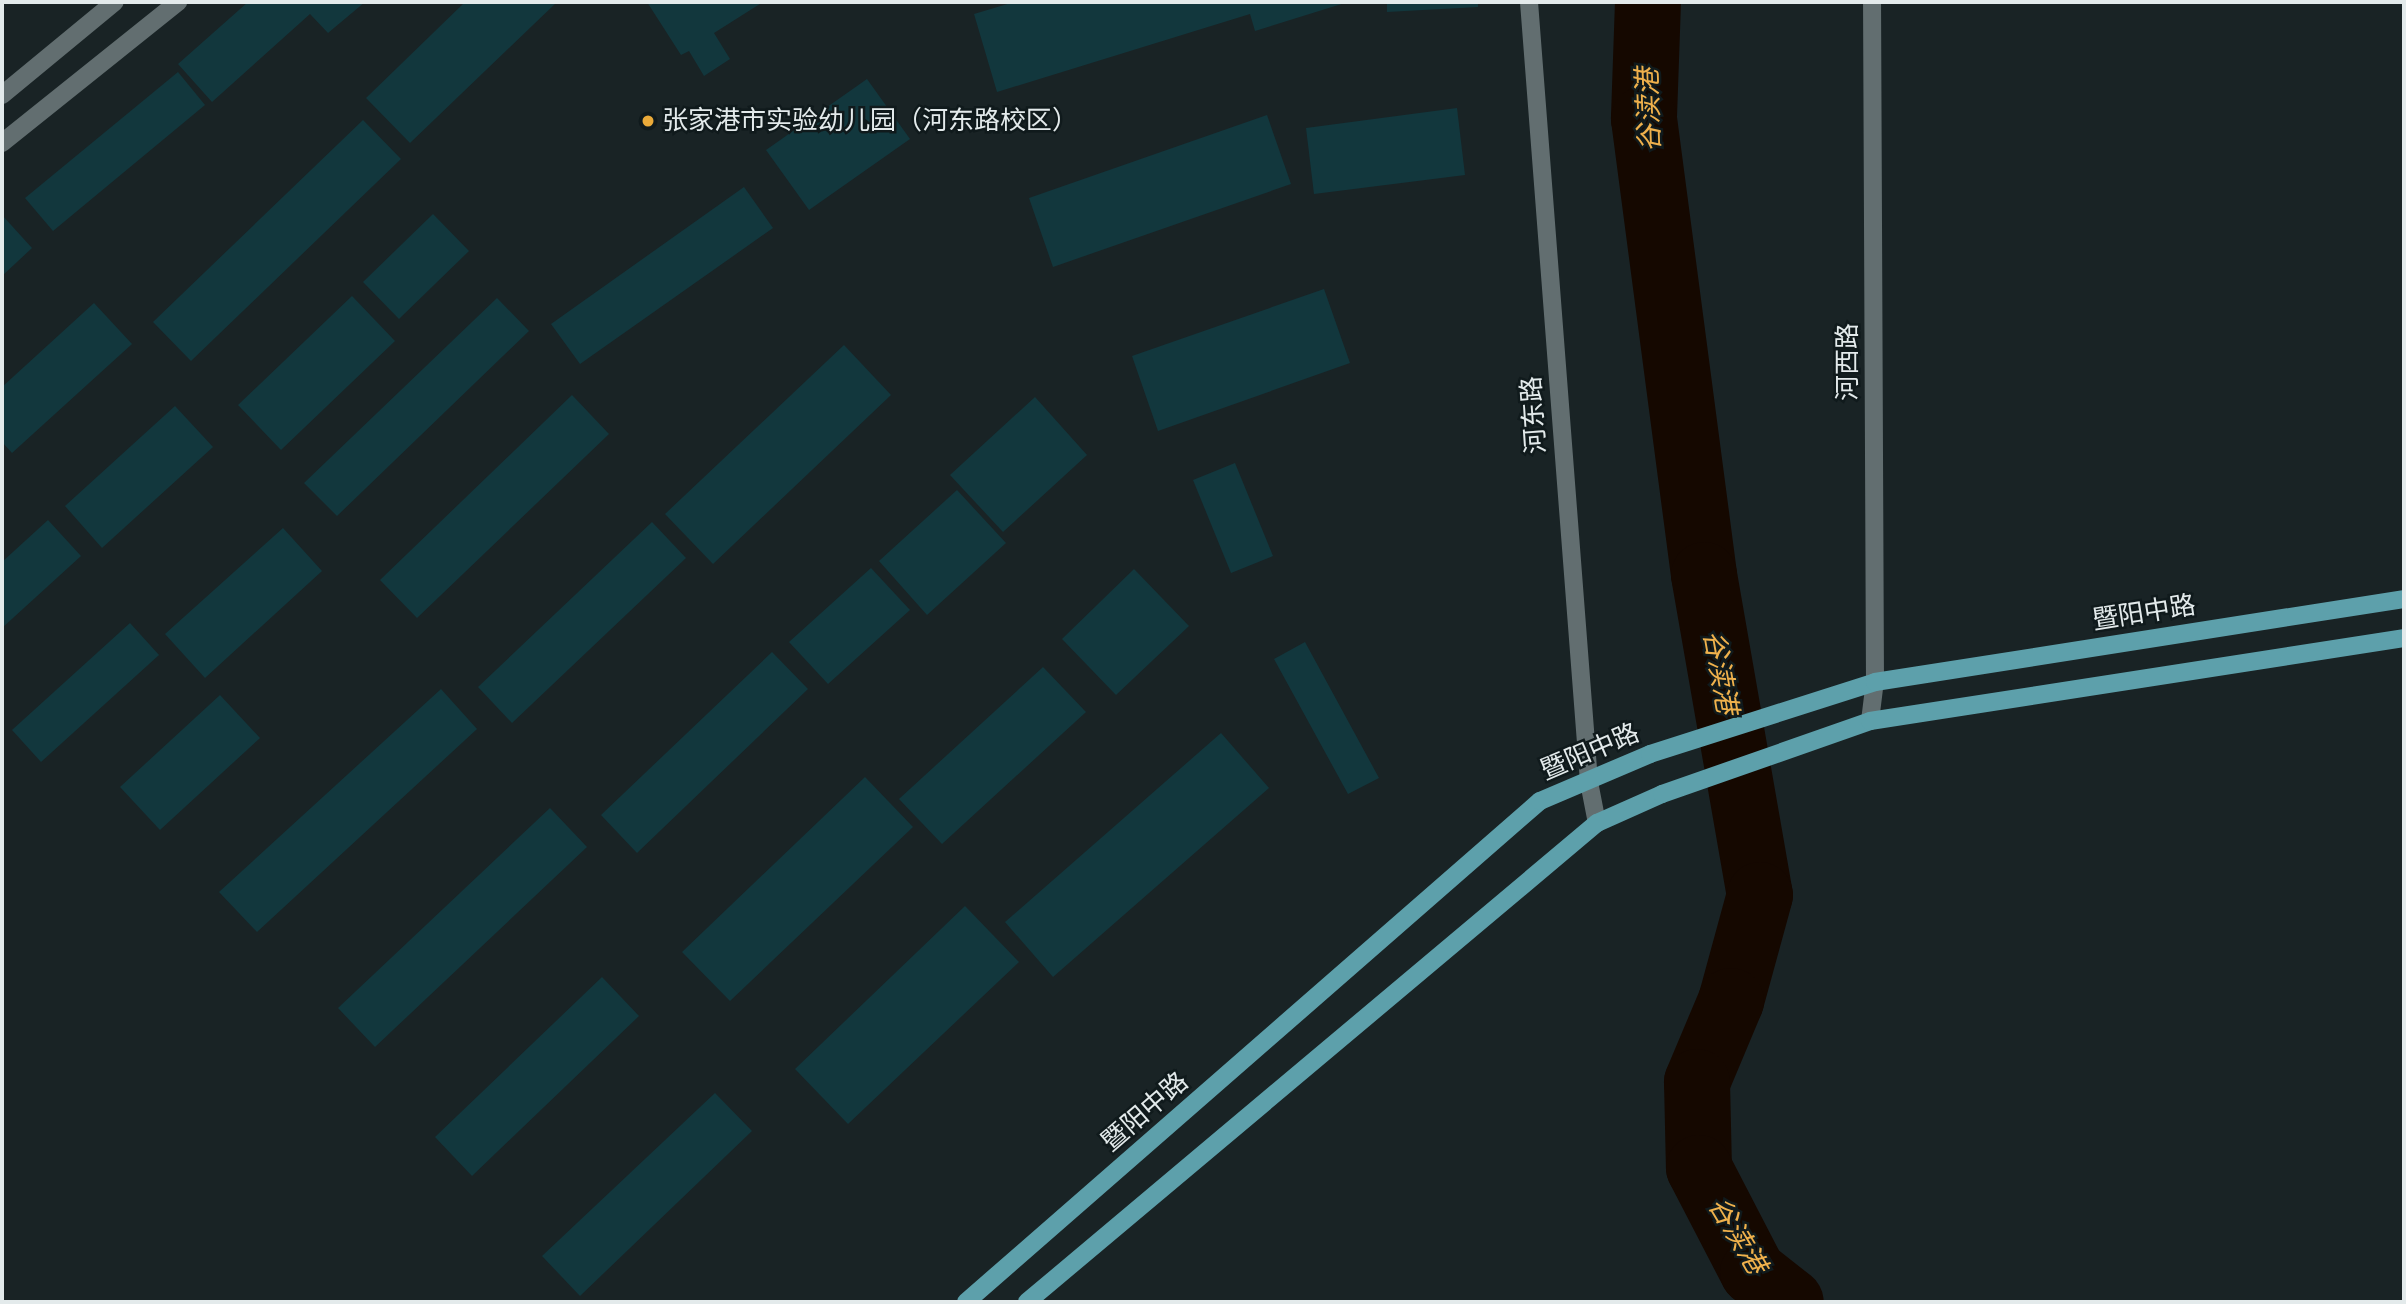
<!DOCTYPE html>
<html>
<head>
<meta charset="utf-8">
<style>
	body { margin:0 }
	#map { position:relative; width:2406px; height:1304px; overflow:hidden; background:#192325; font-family:Figtree,"Noto Sans SC",sans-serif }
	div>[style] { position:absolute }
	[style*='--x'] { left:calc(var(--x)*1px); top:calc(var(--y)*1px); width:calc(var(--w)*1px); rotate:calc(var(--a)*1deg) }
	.river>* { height:66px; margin:-33px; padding:0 33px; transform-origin:33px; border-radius:33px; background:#150800 }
	.building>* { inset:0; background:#12373d }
	.minor>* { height:18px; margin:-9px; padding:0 9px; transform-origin:9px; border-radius:9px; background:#626e70 }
	.major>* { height:18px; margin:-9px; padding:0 9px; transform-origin:9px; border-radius:9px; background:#5da0ab }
	.dots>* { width:19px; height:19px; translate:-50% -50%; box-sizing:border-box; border:4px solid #101a1c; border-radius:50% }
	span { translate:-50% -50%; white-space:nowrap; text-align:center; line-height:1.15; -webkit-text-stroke:5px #101a1c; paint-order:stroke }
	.poi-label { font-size:26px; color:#e3eaeb }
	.left { translate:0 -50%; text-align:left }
	.street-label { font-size:26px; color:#e3eaeb }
	.water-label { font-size:28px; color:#efb14c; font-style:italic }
	.frame { position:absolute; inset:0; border:4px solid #e3eaeb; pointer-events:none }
</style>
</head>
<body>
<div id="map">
	<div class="river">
		<i style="--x:1648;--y:2;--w:117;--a:92"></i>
		<i style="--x:1644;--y:119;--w:460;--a:82.5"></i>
		<i style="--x:1704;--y:575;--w:325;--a:80.1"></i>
		<i style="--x:1760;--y:895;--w:110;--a:105.3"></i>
		<i style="--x:1731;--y:1001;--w:88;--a:112.8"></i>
		<i style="--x:1697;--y:1082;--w:86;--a:88.7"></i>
		<i style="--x:1699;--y:1168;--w:117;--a:62.6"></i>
		<i style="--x:1753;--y:1272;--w:48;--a:38.3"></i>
	</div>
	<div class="building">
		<i style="clip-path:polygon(248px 2px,365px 2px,328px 33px,310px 14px,212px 102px,178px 64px)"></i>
		<i style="clip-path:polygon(465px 2px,557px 2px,410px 143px,366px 98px)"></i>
		<i style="clip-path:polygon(647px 2px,763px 2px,714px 33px,730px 59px,704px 76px,689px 51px,681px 55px)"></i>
		<i style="clip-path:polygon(1014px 2px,1348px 2px,1255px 31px,1250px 14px,997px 92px,974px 14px)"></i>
		<i style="clip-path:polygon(1387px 2px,1478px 2px,1478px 7px,1387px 12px)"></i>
		<i style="clip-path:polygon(178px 72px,205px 105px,53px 231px,25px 198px)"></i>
		<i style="clip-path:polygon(867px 79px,910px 139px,809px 210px,766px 150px)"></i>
		<i style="clip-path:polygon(1457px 108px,1465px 175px,1314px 194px,1306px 128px)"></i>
		<i style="clip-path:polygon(1267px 115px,1291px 184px,1053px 267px,1029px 198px)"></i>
		<i style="clip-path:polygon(363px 120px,401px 159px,191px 361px,153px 322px)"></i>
		<i style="clip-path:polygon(744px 187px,773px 228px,580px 364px,551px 324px)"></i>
		<i style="clip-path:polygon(433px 214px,469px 251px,399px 319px,363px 282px)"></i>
		<i style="clip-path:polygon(2px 215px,32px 248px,2px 276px)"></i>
		<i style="clip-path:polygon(1324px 289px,1350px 363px,1158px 431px,1132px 356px)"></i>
		<i style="clip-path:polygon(352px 296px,395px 341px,281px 450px,238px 405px)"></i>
		<i style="clip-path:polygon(497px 298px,529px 331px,337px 516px,304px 483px)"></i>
		<i style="clip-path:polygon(94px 303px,132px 344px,12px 453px,2px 442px,2px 387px)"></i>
		<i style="clip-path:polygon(844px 345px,891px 395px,713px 564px,665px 514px)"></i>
		<i style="clip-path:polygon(572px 395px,609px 434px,417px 618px,380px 580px)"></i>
		<i style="clip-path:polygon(1035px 397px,1087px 455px,1003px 532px,950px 475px)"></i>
		<i style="clip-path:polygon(175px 406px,213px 447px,102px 548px,65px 506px)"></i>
		<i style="clip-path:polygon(1235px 463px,1273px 556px,1231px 573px,1193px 480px)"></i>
		<i style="clip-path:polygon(957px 490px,1006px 543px,927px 615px,879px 561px)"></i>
		<i style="clip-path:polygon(48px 520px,81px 556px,2px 628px,2px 562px)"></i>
		<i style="clip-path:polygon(652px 522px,686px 558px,512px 723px,478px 687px)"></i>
		<i style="clip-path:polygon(283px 528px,322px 571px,205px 678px,165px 634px)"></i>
		<i style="clip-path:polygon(871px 568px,910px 610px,828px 684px,789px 642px)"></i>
		<i style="clip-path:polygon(1134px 569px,1189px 626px,1116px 695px,1062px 639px)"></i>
		<i style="clip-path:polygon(130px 623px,159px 655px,41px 762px,12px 730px)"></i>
		<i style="clip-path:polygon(1305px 642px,1379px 778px,1348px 794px,1274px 659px)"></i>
		<i style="clip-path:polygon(772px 652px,808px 689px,637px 853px,601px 815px)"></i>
		<i style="clip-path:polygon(1043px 667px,1086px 712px,942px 844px,899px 799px)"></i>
		<i style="clip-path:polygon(441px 689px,477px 729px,257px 932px,219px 892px)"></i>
		<i style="clip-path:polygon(220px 695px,260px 738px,160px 830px,120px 787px)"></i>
		<i style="clip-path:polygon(1221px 733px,1269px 788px,1053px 977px,1005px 922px)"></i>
		<i style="clip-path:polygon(865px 777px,913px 827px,730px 1001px,682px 952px)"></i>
		<i style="clip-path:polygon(550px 808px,587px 847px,375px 1047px,338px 1008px)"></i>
		<i style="clip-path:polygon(965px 906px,1019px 962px,848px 1124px,795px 1069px)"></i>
		<i style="clip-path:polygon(602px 977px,639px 1016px,472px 1176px,435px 1137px)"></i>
		<i style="clip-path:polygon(715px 1093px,752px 1131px,580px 1296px,542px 1256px)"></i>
	</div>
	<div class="minor">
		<i style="--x:1529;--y:2;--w:782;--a:85.6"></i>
		<i style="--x:1589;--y:782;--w:42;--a:79"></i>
		<i style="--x:2;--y:95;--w:146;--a:-39.5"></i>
		<i style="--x:2;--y:143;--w:226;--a:-38.7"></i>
		<i style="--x:1870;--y:721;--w:39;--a:-83"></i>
		<i style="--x:1875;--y:682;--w:680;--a:-90.25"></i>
	</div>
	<div class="major">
		<i style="--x:966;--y:1302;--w:762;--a:-41.12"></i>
		<i style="--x:1540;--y:801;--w:120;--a:-23.1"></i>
		<i style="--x:1650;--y:754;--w:236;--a:-17.7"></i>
		<i style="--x:1875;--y:682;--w:535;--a:-8.92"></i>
		<i style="--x:1027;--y:1302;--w:745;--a:-40.04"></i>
		<i style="--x:1597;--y:823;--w:71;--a:-24"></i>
		<i style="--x:1662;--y:794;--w:220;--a:-19.3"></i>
		<i style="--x:1870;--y:721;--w:540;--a:-8.83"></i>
	</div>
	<div class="dots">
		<i style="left:648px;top:121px;background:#eaaa39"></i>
	</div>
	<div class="poi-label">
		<span class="left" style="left:662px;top:121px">张家港市实验幼儿园（河东路校区）</span>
	</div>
	<div class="street-label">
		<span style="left:1848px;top:362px;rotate:-90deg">河西路</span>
		<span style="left:1534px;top:415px;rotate:-94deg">河东路</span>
		<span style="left:2144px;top:613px;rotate:-9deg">暨阳中路</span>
		<span style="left:1590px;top:752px;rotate:-23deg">暨阳中路</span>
		<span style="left:1145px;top:1112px;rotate:-41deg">暨阳中路</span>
	</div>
	<div class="water-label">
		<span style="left:1648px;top:110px;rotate:-92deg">谷渎港</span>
		<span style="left:1721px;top:672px;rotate:80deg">谷渎港</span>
		<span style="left:1738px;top:1235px;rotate:59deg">谷渎港</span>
	</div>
	<div class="frame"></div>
</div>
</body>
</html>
